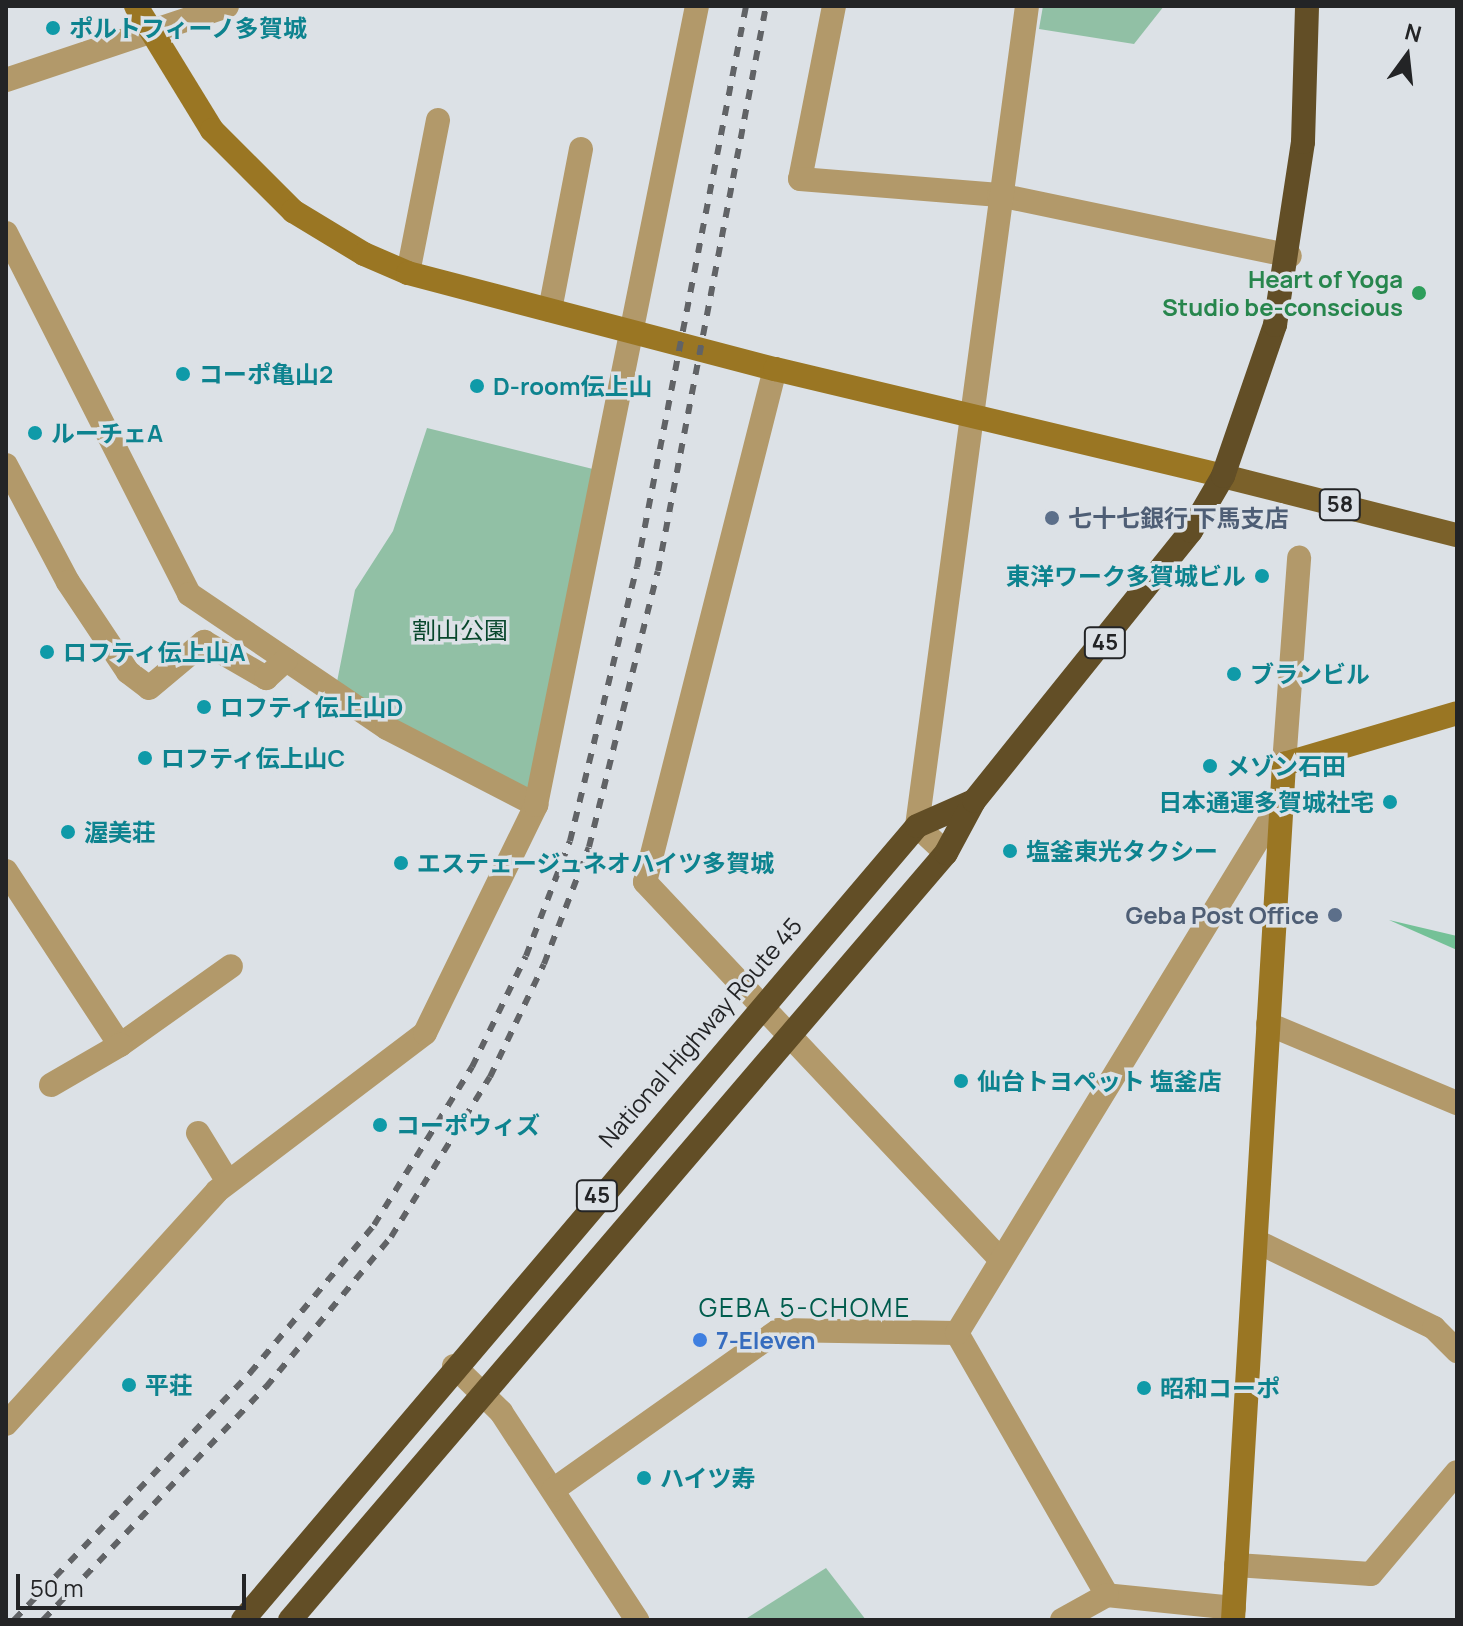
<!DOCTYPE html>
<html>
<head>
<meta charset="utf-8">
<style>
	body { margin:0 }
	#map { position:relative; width:1463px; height:1626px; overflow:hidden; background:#dce1e6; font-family:Manrope,"Noto Sans JP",sans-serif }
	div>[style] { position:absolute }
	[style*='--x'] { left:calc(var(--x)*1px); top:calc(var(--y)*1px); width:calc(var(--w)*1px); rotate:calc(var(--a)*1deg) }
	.green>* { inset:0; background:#91c0a5 }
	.forest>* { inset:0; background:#74c197 }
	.street>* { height:24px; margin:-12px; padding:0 12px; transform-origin:12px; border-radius:12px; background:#b2996a }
	.secondary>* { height:24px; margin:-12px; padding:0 12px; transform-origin:12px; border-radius:12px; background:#9a7623 }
	.primary>* { height:24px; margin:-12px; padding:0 12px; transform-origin:12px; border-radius:12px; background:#7b612a }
	.highway>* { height:24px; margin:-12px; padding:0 12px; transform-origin:12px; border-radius:12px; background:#624e26 }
	.rail>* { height:6px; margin-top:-3px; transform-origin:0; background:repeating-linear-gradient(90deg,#616366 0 10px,transparent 0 20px) }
	.dots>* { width:22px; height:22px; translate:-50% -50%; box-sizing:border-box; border:4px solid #dce1e6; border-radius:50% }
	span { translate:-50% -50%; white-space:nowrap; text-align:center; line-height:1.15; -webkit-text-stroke:7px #dce1e6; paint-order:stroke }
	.shield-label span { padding:2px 6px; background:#dce1e6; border:2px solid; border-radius:6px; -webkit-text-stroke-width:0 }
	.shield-label { font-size:22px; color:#232426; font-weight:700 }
	.culture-label { font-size:24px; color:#0d838f; font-weight:700 }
	.left { translate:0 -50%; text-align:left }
	.right { translate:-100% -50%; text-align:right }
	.leisure-label { font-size:24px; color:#27864d; font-weight:700 }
	.service-label { font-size:24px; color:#4e5e75; font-weight:700 }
	.park-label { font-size:24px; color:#08472c }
	.street-label { font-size:24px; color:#232426 }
	.shop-label { font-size:24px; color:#366cbe; font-weight:700 }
	.neighbourhood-label { font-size:26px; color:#005c4d; letter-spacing:2px }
	.frame { position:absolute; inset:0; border:8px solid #232426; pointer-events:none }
	.north { position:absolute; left:1367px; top:16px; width:80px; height:80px; -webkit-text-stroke:6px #dce1e6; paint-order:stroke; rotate:15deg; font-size:22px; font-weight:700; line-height:32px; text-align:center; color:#232426 }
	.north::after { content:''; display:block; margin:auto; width:28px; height:36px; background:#232426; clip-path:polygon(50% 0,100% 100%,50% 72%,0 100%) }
	.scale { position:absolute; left:16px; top:1574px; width:230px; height:36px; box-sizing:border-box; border:4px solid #232426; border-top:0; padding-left:10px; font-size:24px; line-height:28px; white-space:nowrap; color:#232426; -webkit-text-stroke:6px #dce1e6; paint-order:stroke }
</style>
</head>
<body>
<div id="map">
	<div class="green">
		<i style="clip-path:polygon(1043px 6px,1164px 6px,1134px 44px,1039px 29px)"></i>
		<i style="clip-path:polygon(427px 428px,605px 472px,536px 805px,335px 692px,355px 590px,393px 531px)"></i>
		<i style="clip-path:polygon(826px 1568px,866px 1620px,744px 1620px)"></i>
	</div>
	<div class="forest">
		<i style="clip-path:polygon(1389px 920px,1457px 936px,1457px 950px)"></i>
	</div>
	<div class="street">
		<i style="--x:834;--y:6;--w:176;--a:101.1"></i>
		<i style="--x:800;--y:179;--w:200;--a:4.6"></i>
		<i style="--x:999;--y:195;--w:297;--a:11.8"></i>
		<i style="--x:6;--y:80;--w:233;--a:-18.5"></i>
		<i style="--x:6;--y:233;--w:405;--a:63.1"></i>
		<i style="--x:189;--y:594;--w:239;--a:34.1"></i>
		<i style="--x:387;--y:728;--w:168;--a:27.3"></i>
		<i style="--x:408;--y:273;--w:156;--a:-78.9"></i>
		<i style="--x:550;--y:310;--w:164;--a:-79.1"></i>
		<i style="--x:775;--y:369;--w:529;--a:104.22"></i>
		<i style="--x:645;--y:882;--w:518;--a:46.72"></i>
		<i style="--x:6;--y:465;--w:132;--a:62.1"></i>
		<i style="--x:68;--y:582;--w:108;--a:56.3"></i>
		<i style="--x:128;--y:672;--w:26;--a:37"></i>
		<i style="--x:149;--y:688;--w:72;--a:-39.9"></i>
		<i style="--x:204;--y:642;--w:72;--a:30.1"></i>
		<i style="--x:266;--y:678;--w:27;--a:-42"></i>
		<i style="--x:1284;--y:764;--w:207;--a:-85.8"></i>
		<i style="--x:946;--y:853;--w:40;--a:-137"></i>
		<i style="--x:917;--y:826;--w:827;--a:-82.36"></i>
		<i style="--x:6;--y:871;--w:208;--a:56.8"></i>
		<i style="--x:120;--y:1045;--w:136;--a:-35.4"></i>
		<i style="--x:1268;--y:1024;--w:205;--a:22.7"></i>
		<i style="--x:51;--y:1085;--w:80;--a:-30.1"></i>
		<i style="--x:198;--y:1133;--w:57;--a:58.5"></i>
		<i style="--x:1256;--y:1241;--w:198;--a:26"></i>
		<i style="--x:1434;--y:1328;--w:33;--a:45"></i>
		<i style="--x:454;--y:1366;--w:66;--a:44.4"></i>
		<i style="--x:501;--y:1412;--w:249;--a:56.8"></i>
		<i style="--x:6;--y:1424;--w:314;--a:-47.8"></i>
		<i style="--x:217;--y:1191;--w:261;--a:-37.2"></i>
		<i style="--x:425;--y:1033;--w:254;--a:-64"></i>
		<i style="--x:536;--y:805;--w:815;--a:-78.61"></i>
		<i style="--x:553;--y:1490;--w:277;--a:-35.3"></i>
		<i style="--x:779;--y:1330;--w:178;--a:1"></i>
		<i style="--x:1236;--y:1565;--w:135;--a:3.8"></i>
		<i style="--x:1371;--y:1574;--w:133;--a:-49.9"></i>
		<i style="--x:1234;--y:1608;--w:128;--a:-174.2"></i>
		<i style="--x:1107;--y:1595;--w:302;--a:-119.8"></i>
		<i style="--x:957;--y:1333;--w:622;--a:-58.61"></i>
		<i style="--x:1062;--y:1620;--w:51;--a:-29.1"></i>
	</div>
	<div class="secondary">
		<i style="--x:136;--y:6;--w:145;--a:58.5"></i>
		<i style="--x:212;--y:130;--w:115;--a:45"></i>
		<i style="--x:293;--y:211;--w:83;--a:31.2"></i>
		<i style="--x:364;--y:254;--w:48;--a:23.4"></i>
		<i style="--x:408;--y:273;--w:379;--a:14.7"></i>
		<i style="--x:775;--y:369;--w:461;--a:13.4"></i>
		<i style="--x:1233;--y:1620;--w:858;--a:-86.59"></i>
		<i style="--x:1284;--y:764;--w:180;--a:-16.4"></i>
	</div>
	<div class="primary">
		<i style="--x:1223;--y:476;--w:241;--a:14.2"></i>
	</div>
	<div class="highway">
		<i style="--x:243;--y:1620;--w:1041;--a:-49.67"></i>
		<i style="--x:917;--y:826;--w:62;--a:-23.7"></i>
		<i style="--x:290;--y:1620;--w:1009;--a:-49.46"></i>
		<i style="--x:946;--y:853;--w:59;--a:-61.7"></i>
		<i style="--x:974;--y:801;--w:346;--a:-51.2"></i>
		<i style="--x:1191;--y:531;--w:64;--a:-59.8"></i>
		<i style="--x:1223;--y:476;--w:160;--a:-71"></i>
		<i style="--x:1275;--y:325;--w:185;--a:-81.3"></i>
		<i style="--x:1303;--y:142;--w:136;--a:-88.3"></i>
	</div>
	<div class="rail">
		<i style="--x:14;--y:1620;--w:342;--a:-46.3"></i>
		<i style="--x:250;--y:1373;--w:193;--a:-50"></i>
		<i style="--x:374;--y:1225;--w:186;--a:-58.2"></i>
		<i style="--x:472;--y:1067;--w:123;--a:-64.1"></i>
		<i style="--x:526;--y:956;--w:123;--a:-69.1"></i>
		<i style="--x:570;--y:841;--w:282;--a:-76.3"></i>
		<i style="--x:637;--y:567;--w:571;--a:-79"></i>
		<i style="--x:43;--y:1620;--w:323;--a:-46.3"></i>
		<i style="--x:266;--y:1387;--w:195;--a:-50.2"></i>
		<i style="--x:391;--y:1237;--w:188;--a:-58.3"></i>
		<i style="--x:490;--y:1077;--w:125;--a:-64.5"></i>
		<i style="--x:544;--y:964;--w:125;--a:-69"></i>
		<i style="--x:589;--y:847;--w:284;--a:-76"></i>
		<i style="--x:658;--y:571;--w:575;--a:-79.18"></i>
	</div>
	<div class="dots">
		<i style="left:53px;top:28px;background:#0f9aa8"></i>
		<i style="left:1419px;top:293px;background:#2e9e5b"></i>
		<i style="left:183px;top:374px;background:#0f9aa8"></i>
		<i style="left:477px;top:386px;background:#0f9aa8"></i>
		<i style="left:35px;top:433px;background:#0f9aa8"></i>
		<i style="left:1052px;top:518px;background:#5c6f8a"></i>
		<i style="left:1262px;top:576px;background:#0f9aa8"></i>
		<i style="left:47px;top:652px;background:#0f9aa8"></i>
		<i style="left:1234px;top:674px;background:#0f9aa8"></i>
		<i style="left:204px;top:707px;background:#0f9aa8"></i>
		<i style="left:145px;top:758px;background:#0f9aa8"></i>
		<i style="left:1210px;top:766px;background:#0f9aa8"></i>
		<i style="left:1390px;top:802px;background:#0f9aa8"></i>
		<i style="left:68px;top:832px;background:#0f9aa8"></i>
		<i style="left:1010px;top:851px;background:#0f9aa8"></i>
		<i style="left:401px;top:863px;background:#0f9aa8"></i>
		<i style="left:1335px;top:915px;background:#5c6f8a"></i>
		<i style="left:961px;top:1081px;background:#0f9aa8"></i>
		<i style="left:380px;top:1125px;background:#0f9aa8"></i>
		<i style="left:700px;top:1340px;background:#3f7fe0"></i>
		<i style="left:129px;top:1385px;background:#0f9aa8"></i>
		<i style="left:1144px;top:1388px;background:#0f9aa8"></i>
		<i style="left:644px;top:1478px;background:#0f9aa8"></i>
	</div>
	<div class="shield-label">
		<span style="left:1340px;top:505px">58</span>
		<span style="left:1105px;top:643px">45</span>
		<span style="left:597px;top:1196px">45</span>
	</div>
	<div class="culture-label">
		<span class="left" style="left:69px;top:28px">ポルトフィーノ多賀城</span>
		<span class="left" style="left:199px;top:374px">コーポ亀山2</span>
		<span class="left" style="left:493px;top:386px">D-room伝上山</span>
		<span class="left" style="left:51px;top:433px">ルーチェA</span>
		<span class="right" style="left:1246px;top:576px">東洋ワーク多賀城ビル</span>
		<span class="left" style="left:63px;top:652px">ロフティ伝上山A</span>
		<span class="left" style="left:1250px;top:674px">ブランビル</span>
		<span class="left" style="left:220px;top:707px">ロフティ伝上山D</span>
		<span class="left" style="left:161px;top:758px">ロフティ伝上山C</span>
		<span class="left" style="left:1226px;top:766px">メゾン石田</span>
		<span class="right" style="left:1374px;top:802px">日本通運多賀城社宅</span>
		<span class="left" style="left:84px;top:832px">渥美荘</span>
		<span class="left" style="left:1026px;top:851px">塩釜東光タクシー</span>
		<span class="left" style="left:417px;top:863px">エステェージュネオハイツ多賀城</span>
		<span class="left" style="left:977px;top:1081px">仙台トヨペット 塩釜店</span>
		<span class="left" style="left:396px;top:1125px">コーポウィズ</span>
		<span class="left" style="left:145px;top:1385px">平荘</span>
		<span class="left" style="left:1160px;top:1388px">昭和コーポ</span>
		<span class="left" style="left:660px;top:1478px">ハイツ寿</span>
	</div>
	<div class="leisure-label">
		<span class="right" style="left:1403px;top:293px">Heart of Yoga<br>Studio be-conscious</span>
	</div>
	<div class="service-label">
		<span class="left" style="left:1068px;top:518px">七十七銀行 下馬支店</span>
		<span class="right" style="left:1319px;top:915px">Geba Post Office</span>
	</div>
	<div class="park-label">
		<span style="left:460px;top:630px">割山公園</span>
	</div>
	<div class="street-label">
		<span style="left:700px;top:1032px;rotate:-49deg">National Highway Route 45</span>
	</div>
	<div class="shop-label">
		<span class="left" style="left:716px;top:1340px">7-Eleven</span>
	</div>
	<div class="neighbourhood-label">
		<span style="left:805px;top:1308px">GEBA 5-CHOME</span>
	</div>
	<div class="frame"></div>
	<div class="north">N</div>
	<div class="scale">50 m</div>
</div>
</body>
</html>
